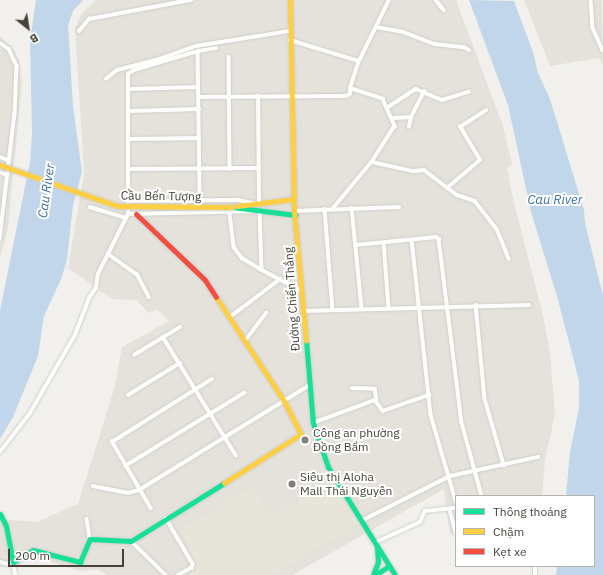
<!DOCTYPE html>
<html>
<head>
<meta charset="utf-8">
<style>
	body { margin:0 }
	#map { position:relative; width:603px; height:575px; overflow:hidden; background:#f1f0ec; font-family:"IBM Plex Sans",sans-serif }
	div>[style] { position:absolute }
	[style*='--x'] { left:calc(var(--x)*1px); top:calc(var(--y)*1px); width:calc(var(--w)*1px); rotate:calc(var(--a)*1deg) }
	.residential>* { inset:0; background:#e4e2db }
	.education>* { inset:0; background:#e7e4d9 }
	.water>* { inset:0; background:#c1d6ea }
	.roads { filter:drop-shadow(0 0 1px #cfceca) drop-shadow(0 0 1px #cfceca) }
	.street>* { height:3.5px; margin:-1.75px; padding:0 1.75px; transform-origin:1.75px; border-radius:1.75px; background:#fdfdfc }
	.fast>* { height:5px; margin:-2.5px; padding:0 2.5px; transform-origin:2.5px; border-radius:2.5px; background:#16e098 }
	.slow>* { height:5px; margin:-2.5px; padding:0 2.5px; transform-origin:2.5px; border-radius:2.5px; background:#ffcf43 }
	.jam>* { height:5px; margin:-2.5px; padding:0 2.5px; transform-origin:2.5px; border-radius:2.5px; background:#f24e42 }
	.bridges { filter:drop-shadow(0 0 1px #d0cdc4) drop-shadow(0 0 1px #d0cdc4) }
	.slow-bridge>* { height:5px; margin:-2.5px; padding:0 2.5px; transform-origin:2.5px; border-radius:2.5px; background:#ffcf43 }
	.dots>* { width:11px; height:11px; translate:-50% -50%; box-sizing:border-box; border:2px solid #fff; border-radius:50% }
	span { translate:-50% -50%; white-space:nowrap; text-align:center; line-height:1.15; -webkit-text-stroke:4px #fff; paint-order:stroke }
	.street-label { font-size:12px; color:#464239 }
	.poi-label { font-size:12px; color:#464239 }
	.left { translate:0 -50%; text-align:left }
	.water-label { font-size:13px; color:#3d70a7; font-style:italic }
	.legend { position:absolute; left:455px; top:495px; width:140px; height:72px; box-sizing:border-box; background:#fff; border:1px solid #b5b3b0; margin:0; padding:5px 7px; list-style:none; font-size:12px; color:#464239 }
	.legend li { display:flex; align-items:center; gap:8px; height:20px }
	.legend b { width:20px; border:1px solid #b5b3b0 }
	.north { position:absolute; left:8px; top:8px; width:40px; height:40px; -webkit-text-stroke:3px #fff; paint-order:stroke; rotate:150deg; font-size:11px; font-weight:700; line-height:16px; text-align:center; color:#464239 }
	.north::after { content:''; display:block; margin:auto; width:14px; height:18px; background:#464239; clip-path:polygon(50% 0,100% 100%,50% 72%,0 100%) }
	.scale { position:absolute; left:8px; top:549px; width:116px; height:18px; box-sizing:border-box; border:2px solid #464239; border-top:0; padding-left:5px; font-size:12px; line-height:14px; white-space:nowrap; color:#464239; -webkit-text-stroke:3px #fff; paint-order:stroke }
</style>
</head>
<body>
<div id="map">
	<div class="residential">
		<i style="clip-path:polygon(96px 0,456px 0,503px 126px,512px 165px,507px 168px,514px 203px,543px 315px,550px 354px,555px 414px,545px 461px,542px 496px,456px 496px,456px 533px,450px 534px,444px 489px,292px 575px,107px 575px,97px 569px,80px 571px,31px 556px,20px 565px,0 566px,0 519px,37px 522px,78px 504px,115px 386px,122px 347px,169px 321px,158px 310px,148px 313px,137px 300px,112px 299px,68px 268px,84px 173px,75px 27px,82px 13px)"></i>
		<i style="clip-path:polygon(524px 0,602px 0,603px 65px,599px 58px,550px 66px)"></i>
		<i style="clip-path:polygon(0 36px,14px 50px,19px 60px,22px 82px,8px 228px,0 258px)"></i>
	</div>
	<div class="education">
		<i style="clip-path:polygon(331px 482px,358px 524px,272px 575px,189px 575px,193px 551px,180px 529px,253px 487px,270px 518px)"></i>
	</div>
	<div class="water">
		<i style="clip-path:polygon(36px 0,83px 0,73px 11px,68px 25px,73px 106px,82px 172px,73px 205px,67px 260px,61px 279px,44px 316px,38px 356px,13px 417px,0 439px,0 311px,30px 162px,32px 132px,30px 41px)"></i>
		<i style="clip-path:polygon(469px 0,514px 1px,533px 52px,538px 73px,550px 99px,584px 210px,585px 223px,603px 296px,603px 575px,556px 575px,557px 566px,594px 566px,594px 496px,566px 496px,570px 452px,579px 408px,579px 381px,557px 296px,531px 212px,508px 105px)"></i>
	</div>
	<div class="roads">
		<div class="street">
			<i style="--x:436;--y:0;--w:13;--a:51"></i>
			<i style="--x:591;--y:0;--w:28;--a:86"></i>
			<i style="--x:593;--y:28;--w:24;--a:66"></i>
			<i style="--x:376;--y:27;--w:27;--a:10"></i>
			<i style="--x:403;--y:32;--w:33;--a:21"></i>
			<i style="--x:434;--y:44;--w:30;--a:6"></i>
			<i style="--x:464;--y:47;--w:6;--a:31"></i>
			<i style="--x:79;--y:31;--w:16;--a:-50"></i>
			<i style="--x:89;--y:19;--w:104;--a:-10.6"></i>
			<i style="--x:290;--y:40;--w:72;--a:16.9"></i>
			<i style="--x:0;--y:43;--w:11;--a:34"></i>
			<i style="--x:9;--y:49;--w:19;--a:65"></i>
			<i style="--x:17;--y:66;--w:47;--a:92.4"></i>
			<i style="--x:15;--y:113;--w:127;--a:96.8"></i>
			<i style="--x:198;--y:51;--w:149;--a:89.2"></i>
			<i style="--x:229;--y:57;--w:112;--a:89.5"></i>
			<i style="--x:106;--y:79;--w:14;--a:-39"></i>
			<i style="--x:117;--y:70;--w:44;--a:-14.3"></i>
			<i style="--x:160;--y:59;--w:38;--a:-20"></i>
			<i style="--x:196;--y:46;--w:95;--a:-9.1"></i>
			<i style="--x:350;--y:88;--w:28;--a:-72"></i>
			<i style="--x:359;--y:61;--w:68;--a:-63.8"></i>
			<i style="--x:129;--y:89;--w:69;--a:-1.7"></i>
			<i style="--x:198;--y:97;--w:148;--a:-0.4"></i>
			<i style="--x:346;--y:96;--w:4;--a:-27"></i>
			<i style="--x:350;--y:94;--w:6;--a:-90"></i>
			<i style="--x:350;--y:88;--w:35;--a:18"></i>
			<i style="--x:383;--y:99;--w:30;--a:66"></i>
			<i style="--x:395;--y:126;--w:43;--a:122.6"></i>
			<i style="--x:372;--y:162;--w:61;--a:129.7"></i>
			<i style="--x:388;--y:107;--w:33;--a:-33"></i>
			<i style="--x:416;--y:89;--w:28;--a:23"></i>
			<i style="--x:442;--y:100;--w:28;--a:-17"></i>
			<i style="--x:130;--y:111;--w:69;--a:-1.7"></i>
			<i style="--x:394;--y:118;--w:17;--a:-3"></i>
			<i style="--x:409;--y:127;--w:10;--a:-79"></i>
			<i style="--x:411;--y:117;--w:29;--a:-63"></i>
			<i style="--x:130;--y:139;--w:69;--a:-0.8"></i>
			<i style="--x:0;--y:157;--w:9;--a:21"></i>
			<i style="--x:372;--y:162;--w:42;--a:12.4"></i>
			<i style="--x:413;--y:171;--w:11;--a:-5"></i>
			<i style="--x:424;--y:170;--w:41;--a:37.1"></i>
			<i style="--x:457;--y:195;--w:19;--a:18"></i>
			<i style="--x:475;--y:201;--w:36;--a:52"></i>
			<i style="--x:497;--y:229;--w:32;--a:68"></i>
			<i style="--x:130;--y:169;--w:129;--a:-0.4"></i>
			<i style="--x:0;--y:172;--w:8;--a:23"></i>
			<i style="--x:447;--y:188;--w:43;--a:-40.3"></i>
			<i style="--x:480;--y:160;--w:39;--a:-121"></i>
			<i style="--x:460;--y:127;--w:31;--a:-33"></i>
			<i style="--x:129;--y:201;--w:109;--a:-0.5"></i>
			<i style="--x:238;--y:200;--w:21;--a:11"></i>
			<i style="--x:259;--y:204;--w:108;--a:-90.5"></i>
			<i style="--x:90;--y:207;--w:37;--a:17"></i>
			<i style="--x:352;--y:208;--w:101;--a:84.3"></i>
			<i style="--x:325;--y:209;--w:101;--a:85.5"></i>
			<i style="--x:294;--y:211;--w:105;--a:-2.2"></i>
			<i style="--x:128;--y:214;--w:132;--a:-1.3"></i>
			<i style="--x:260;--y:211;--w:59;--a:88.1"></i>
			<i style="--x:262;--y:270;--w:45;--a:27.7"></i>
			<i style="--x:230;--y:214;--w:33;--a:83"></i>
			<i style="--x:234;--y:247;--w:14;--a:54"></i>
			<i style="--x:242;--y:258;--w:23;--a:31"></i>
			<i style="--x:412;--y:240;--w:176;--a:83.8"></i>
			<i style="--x:431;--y:415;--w:90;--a:73.8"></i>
			<i style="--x:384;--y:243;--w:65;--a:85.6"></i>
			<i style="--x:356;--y:245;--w:80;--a:-5.7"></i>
			<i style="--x:436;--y:237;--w:4;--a:34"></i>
			<i style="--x:439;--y:239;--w:185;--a:82.9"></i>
			<i style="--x:462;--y:423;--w:76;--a:74.7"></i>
			<i style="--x:108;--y:254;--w:35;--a:35"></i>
			<i style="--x:137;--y:274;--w:26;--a:62"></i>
			<i style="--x:476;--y:305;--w:94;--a:84.5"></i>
			<i style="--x:485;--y:399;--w:69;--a:73.9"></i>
			<i style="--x:303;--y:311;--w:226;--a:-1.5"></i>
			<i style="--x:230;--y:317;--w:63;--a:-37.2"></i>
			<i style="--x:163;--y:337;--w:139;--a:58.3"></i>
			<i style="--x:245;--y:341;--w:35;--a:-53"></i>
			<i style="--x:134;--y:355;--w:54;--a:-31.3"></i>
			<i style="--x:352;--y:388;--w:23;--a:2"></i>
			<i style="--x:375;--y:389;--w:11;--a:80"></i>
			<i style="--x:128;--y:395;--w:61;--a:-31.6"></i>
			<i style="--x:313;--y:423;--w:66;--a:-20.4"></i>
			<i style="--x:375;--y:400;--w:14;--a:54"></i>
			<i style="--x:383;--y:411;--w:49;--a:-19.2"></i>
			<i style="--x:0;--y:452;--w:49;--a:-52.4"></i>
			<i style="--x:30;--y:413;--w:90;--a:-60"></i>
			<i style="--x:75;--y:335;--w:40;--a:-69"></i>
			<i style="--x:89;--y:298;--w:12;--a:-55"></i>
			<i style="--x:96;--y:288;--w:14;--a:-82"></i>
			<i style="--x:98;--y:274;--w:67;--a:-63.4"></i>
			<i style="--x:128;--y:214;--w:140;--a:-90"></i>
			<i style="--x:128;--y:74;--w:7;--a:-34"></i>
			<i style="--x:134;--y:70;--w:67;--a:-16.5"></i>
			<i style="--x:198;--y:51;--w:18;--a:-9"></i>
			<i style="--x:125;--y:466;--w:140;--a:-31.5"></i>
			<i style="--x:93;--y:486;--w:36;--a:11"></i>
			<i style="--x:128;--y:493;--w:11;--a:-15"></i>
			<i style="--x:139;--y:490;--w:198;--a:-31.6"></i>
			<i style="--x:151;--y:509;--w:78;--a:-120.2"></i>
			<i style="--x:112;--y:442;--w:118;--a:-32.2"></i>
			<i style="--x:450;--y:510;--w:24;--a:75"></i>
			<i style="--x:166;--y:518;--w:53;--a:59.6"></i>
			<i style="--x:193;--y:564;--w:4;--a:104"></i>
			<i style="--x:192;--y:568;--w:15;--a:152"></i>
			<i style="--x:87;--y:519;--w:20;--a:81"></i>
			<i style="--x:361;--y:521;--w:100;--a:-26.8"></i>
			<i style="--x:450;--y:476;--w:90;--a:-12.2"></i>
			<i style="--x:131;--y:541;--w:49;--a:44.2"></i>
			<i style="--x:374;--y:543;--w:51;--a:-24.5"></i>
			<i style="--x:420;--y:522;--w:12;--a:-66"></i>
			<i style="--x:425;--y:511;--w:31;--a:-6"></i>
			<i style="--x:0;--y:562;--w:9;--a:13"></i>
			<i style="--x:9;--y:564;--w:4;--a:-27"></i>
			<i style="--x:13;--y:562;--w:13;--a:77"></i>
			<i style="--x:535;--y:575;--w:9;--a:-90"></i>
		</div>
		<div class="fast">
			<i style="--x:232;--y:207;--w:64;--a:7.2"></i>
			<i style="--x:306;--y:340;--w:83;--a:85.2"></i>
			<i style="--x:313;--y:423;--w:46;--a:71.2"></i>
			<i style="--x:328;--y:467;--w:127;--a:58.2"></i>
			<i style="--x:0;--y:514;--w:13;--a:63"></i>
			<i style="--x:6;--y:526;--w:37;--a:79"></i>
			<i style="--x:13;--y:562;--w:23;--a:-31"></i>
			<i style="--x:33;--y:550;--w:49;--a:14.3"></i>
			<i style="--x:80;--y:562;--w:25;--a:-67"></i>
			<i style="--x:90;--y:539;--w:41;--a:2.8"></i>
			<i style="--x:131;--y:541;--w:110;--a:-31.9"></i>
			<i style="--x:373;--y:575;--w:14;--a:-69"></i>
			<i style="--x:378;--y:562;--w:14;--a:-94"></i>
			<i style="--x:375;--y:575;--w:17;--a:-33"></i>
		</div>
		<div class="slow">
			<i style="--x:290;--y:0;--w:211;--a:88.9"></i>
			<i style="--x:294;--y:211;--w:130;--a:84.7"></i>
			<i style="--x:237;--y:206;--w:57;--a:-7"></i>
			<i style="--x:216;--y:297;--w:124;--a:56.8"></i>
			<i style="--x:284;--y:401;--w:37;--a:63"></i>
			<i style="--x:301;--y:434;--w:91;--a:147.5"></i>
		</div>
		<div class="jam">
			<i style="--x:136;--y:214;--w:95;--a:43.7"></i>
			<i style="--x:205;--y:280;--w:20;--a:57"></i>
		</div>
	</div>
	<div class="bridges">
		<div class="slow-bridge">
			<i style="--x:0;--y:165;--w:124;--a:19.3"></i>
			<i style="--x:117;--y:206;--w:115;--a:0.5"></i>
		</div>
	</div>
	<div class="dots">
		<i style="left:305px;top:440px;background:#827f78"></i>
		<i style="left:292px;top:484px;background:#827f78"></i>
	</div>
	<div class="street-label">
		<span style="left:161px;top:196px;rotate:1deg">Cầu Bến Tượng</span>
		<span style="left:292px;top:299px;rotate:-94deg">Đường Chiến Thắng</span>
	</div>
	<div class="poi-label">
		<span class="left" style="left:313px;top:440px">Công an phường<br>Đồng Bẩm</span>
		<span class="left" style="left:300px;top:484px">Siêu thị Aloha<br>Mall Thái Nguyên</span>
	</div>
	<div class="water-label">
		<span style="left:47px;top:191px;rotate:-82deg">Cau River</span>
		<span style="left:555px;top:200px">Cau River</span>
	</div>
	<ul class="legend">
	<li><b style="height:5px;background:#16e098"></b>Thông thoáng</li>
	<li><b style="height:5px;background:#ffcf43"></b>Chậm</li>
	<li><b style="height:5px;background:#f24e42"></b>Kẹt xe</li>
	</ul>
	<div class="north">B</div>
	<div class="scale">200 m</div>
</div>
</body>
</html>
